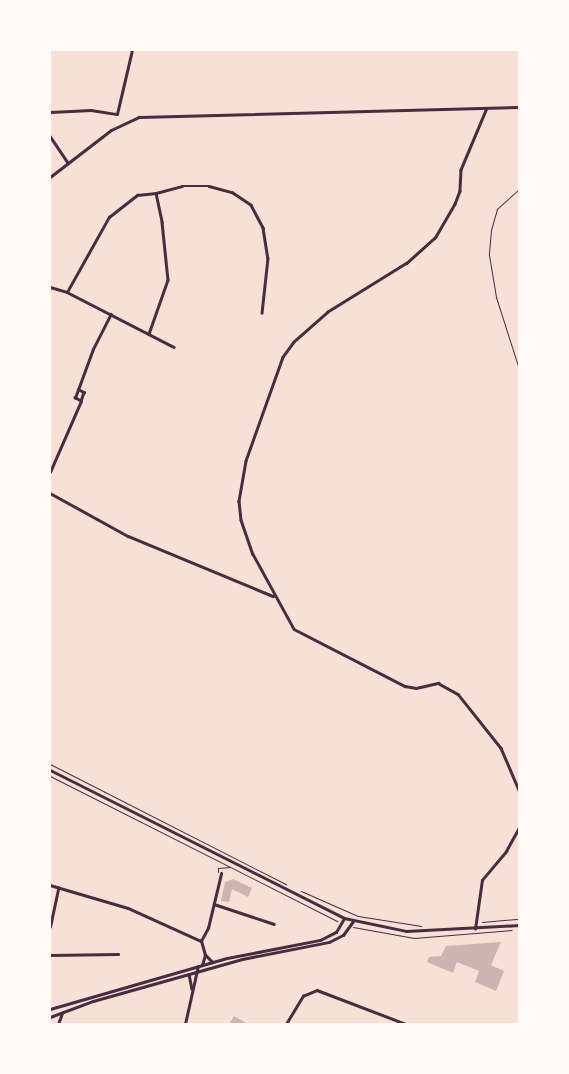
<!DOCTYPE html>
<html>
<head>
<meta charset="utf-8">
<style>
	body { margin:0 }
	#map { position:relative; width:569px; height:1074px; overflow:hidden; background:#f7e1d7; font-family:Manrope,sans-serif }
	div>[style] { position:absolute }
	[style*='--x'] { left:calc(var(--x)*1px); top:calc(var(--y)*1px); width:calc(var(--w)*1px); rotate:calc(var(--a)*1deg) }
	.building>* { inset:0; background:#ccb4b1 }
	.path>* { height:1px; margin:-0.5px; padding:0 0.5px; transform-origin:0.5px; border-radius:0.5px; background:#4a2c40 }
	.minor>* { height:2.5px; margin:-1.25px; padding:0 1.25px; transform-origin:1.25px; border-radius:1.25px; background:#4a2c40 }
	.secondary>* { height:3px; margin:-1.5px; padding:0 1.5px; transform-origin:1.5px; border-radius:1.5px; background:#4a2c40 }
	span { translate:-50% -50%; white-space:nowrap; text-align:center; line-height:1.15; -webkit-text-stroke:4px #fffaf5; paint-order:stroke }
	.frame { position:absolute; inset:0; border:51px solid #fffaf5; pointer-events:none }
</style>
</head>
<body>
<div id="map">
	<div class="building">
		<i style="clip-path:polygon(233px 879px,252px 888px,248px 897px,232px 889px,229px 902px,221px 901px,225px 882px)"></i>
		<i style="clip-path:polygon(501px 942px,491px 965px,504px 971px,496px 991px,475px 982px,479px 971px,457px 962px,453px 973px,427px 962px,429px 957px,441px 956px,446px 946px)"></i>
		<i style="clip-path:polygon(234px 1016px,248px 1024px,229px 1024px)"></i>
	</div>
	<div class="path">
		<i style="--x:519;--y:189;--w:30;--a:138"></i>
		<i style="--x:497;--y:209;--w:22;--a:106"></i>
		<i style="--x:491;--y:230;--w:25;--a:95"></i>
		<i style="--x:489;--y:255;--w:43;--a:80.5"></i>
		<i style="--x:496;--y:297;--w:76;--a:72.3"></i>
		<i style="--x:50;--y:764;--w:265;--a:27"></i>
		<i style="--x:50;--y:776;--w:322;--a:26.8"></i>
		<i style="--x:218;--y:872;--w:4;--a:-90"></i>
		<i style="--x:218;--y:868;--w:12;--a:-5"></i>
		<i style="--x:301;--y:891;--w:62;--a:23.7"></i>
		<i style="--x:358;--y:916;--w:64;--a:9"></i>
		<i style="--x:482;--y:922;--w:37;--a:-5"></i>
		<i style="--x:353;--y:927;--w:62;--a:10.2"></i>
		<i style="--x:414;--y:938;--w:98;--a:-4.7"></i>
	</div>
	<div class="minor">
		<i style="--x:487;--y:108;--w:67;--a:112.8"></i>
		<i style="--x:461;--y:170;--w:21;--a:93"></i>
		<i style="--x:460;--y:191;--w:14;--a:111"></i>
		<i style="--x:455;--y:204;--w:39;--a:120"></i>
		<i style="--x:435;--y:238;--w:38;--a:138"></i>
		<i style="--x:407;--y:263;--w:93;--a:148.2"></i>
		<i style="--x:328;--y:312;--w:45;--a:138.6"></i>
		<i style="--x:294;--y:342;--w:19;--a:126"></i>
		<i style="--x:283;--y:357;--w:110;--a:109.6"></i>
		<i style="--x:246;--y:461;--w:41;--a:99.9"></i>
		<i style="--x:239;--y:501;--w:19;--a:84"></i>
		<i style="--x:241;--y:520;--w:36;--a:71"></i>
		<i style="--x:253;--y:554;--w:85;--a:61.3"></i>
		<i style="--x:294;--y:629;--w:125;--a:27.2"></i>
		<i style="--x:405;--y:686;--w:11;--a:10"></i>
		<i style="--x:416;--y:688;--w:23;--a:-13"></i>
		<i style="--x:438;--y:683;--w:23;--a:29"></i>
		<i style="--x:458;--y:694;--w:69;--a:51.5"></i>
		<i style="--x:501;--y:748;--w:46;--a:66.8"></i>
		<i style="--x:50;--y:112;--w:41;--a:-2.8"></i>
		<i style="--x:91;--y:110;--w:26;--a:9"></i>
		<i style="--x:117;--y:114;--w:66;--a:-76.8"></i>
		<i style="--x:50;--y:136;--w:32;--a:56"></i>
		<i style="--x:156;--y:193;--w:27;--a:-15"></i>
		<i style="--x:182;--y:186;--w:27;--a:0"></i>
		<i style="--x:209;--y:186;--w:24;--a:15"></i>
		<i style="--x:232;--y:192;--w:23;--a:34"></i>
		<i style="--x:251;--y:205;--w:26;--a:62"></i>
		<i style="--x:263;--y:228;--w:30;--a:81"></i>
		<i style="--x:268;--y:258;--w:55;--a:96.2"></i>
		<i style="--x:50;--y:287;--w:18;--a:16"></i>
		<i style="--x:67;--y:292;--w:120;--a:27.2"></i>
		<i style="--x:67;--y:292;--w:86;--a:-60.8"></i>
		<i style="--x:109;--y:217;--w:36;--a:-38"></i>
		<i style="--x:137;--y:195;--w:19;--a:-6"></i>
		<i style="--x:156;--y:193;--w:30;--a:78"></i>
		<i style="--x:162;--y:222;--w:58;--a:84.1"></i>
		<i style="--x:168;--y:280;--w:57;--a:109.4"></i>
		<i style="--x:78;--y:389;--w:7;--a:27"></i>
		<i style="--x:84;--y:392;--w:9;--a:108"></i>
		<i style="--x:50;--y:472;--w:77;--a:-66.4"></i>
		<i style="--x:81;--y:401;--w:7;--a:-153"></i>
		<i style="--x:75;--y:398;--w:52;--a:-69.8"></i>
		<i style="--x:93;--y:349;--w:39;--a:-63"></i>
		<i style="--x:50;--y:493;--w:89;--a:28.9"></i>
		<i style="--x:128;--y:536;--w:157;--a:22.5"></i>
		<i style="--x:50;--y:885;--w:81;--a:16.4"></i>
		<i style="--x:128;--y:908;--w:80;--a:24.3"></i>
		<i style="--x:214;--y:904;--w:63;--a:18.4"></i>
		<i style="--x:50;--y:927;--w:40;--a:-78"></i>
		<i style="--x:475;--y:929;--w:49;--a:-81.9"></i>
		<i style="--x:482;--y:880;--w:38;--a:-50"></i>
		<i style="--x:506;--y:851;--w:26;--a:-61"></i>
		<i style="--x:50;--y:955;--w:68;--a:-0.8"></i>
		<i style="--x:212;--y:962;--w:10;--a:-135"></i>
		<i style="--x:205;--y:955;--w:15;--a:-106"></i>
		<i style="--x:201;--y:941;--w:15;--a:-62"></i>
		<i style="--x:208;--y:928;--w:56;--a:-76.5"></i>
		<i style="--x:202;--y:965;--w:10;--a:-73"></i>
		<i style="--x:189;--y:974;--w:15;--a:79"></i>
		<i style="--x:185;--y:1024;--w:59;--a:-77.4"></i>
		<i style="--x:286;--y:1024;--w:33;--a:-59"></i>
		<i style="--x:303;--y:996;--w:15;--a:-23"></i>
		<i style="--x:317;--y:990;--w:95;--a:20.9"></i>
	</div>
	<div class="secondary">
		<i style="--x:50;--y:177;--w:77;--a:-37.6"></i>
		<i style="--x:111;--y:130;--w:31;--a:-25"></i>
		<i style="--x:139;--y:117;--w:380;--a:-1.5"></i>
		<i style="--x:50;--y:770;--w:329;--a:26.7"></i>
		<i style="--x:344;--y:918;--w:63;--a:11.8"></i>
		<i style="--x:406;--y:931;--w:113;--a:-3"></i>
		<i style="--x:50;--y:1009;--w:184;--a:-16.1"></i>
		<i style="--x:227;--y:958;--w:95;--a:-11"></i>
		<i style="--x:320;--y:940;--w:18;--a:-27"></i>
		<i style="--x:336;--y:932;--w:16;--a:-60"></i>
		<i style="--x:50;--y:1017;--w:46;--a:-20.4"></i>
		<i style="--x:93;--y:1001;--w:155;--a:-15.7"></i>
		<i style="--x:242;--y:959;--w:89;--a:-11.1"></i>
		<i style="--x:329;--y:942;--w:16;--a:-27"></i>
		<i style="--x:343;--y:935;--w:17;--a:-54"></i>
		<i style="--x:58;--y:1024;--w:12;--a:-70"></i>
	</div>
	<div class="frame"></div>
</div>
</body>
</html>
